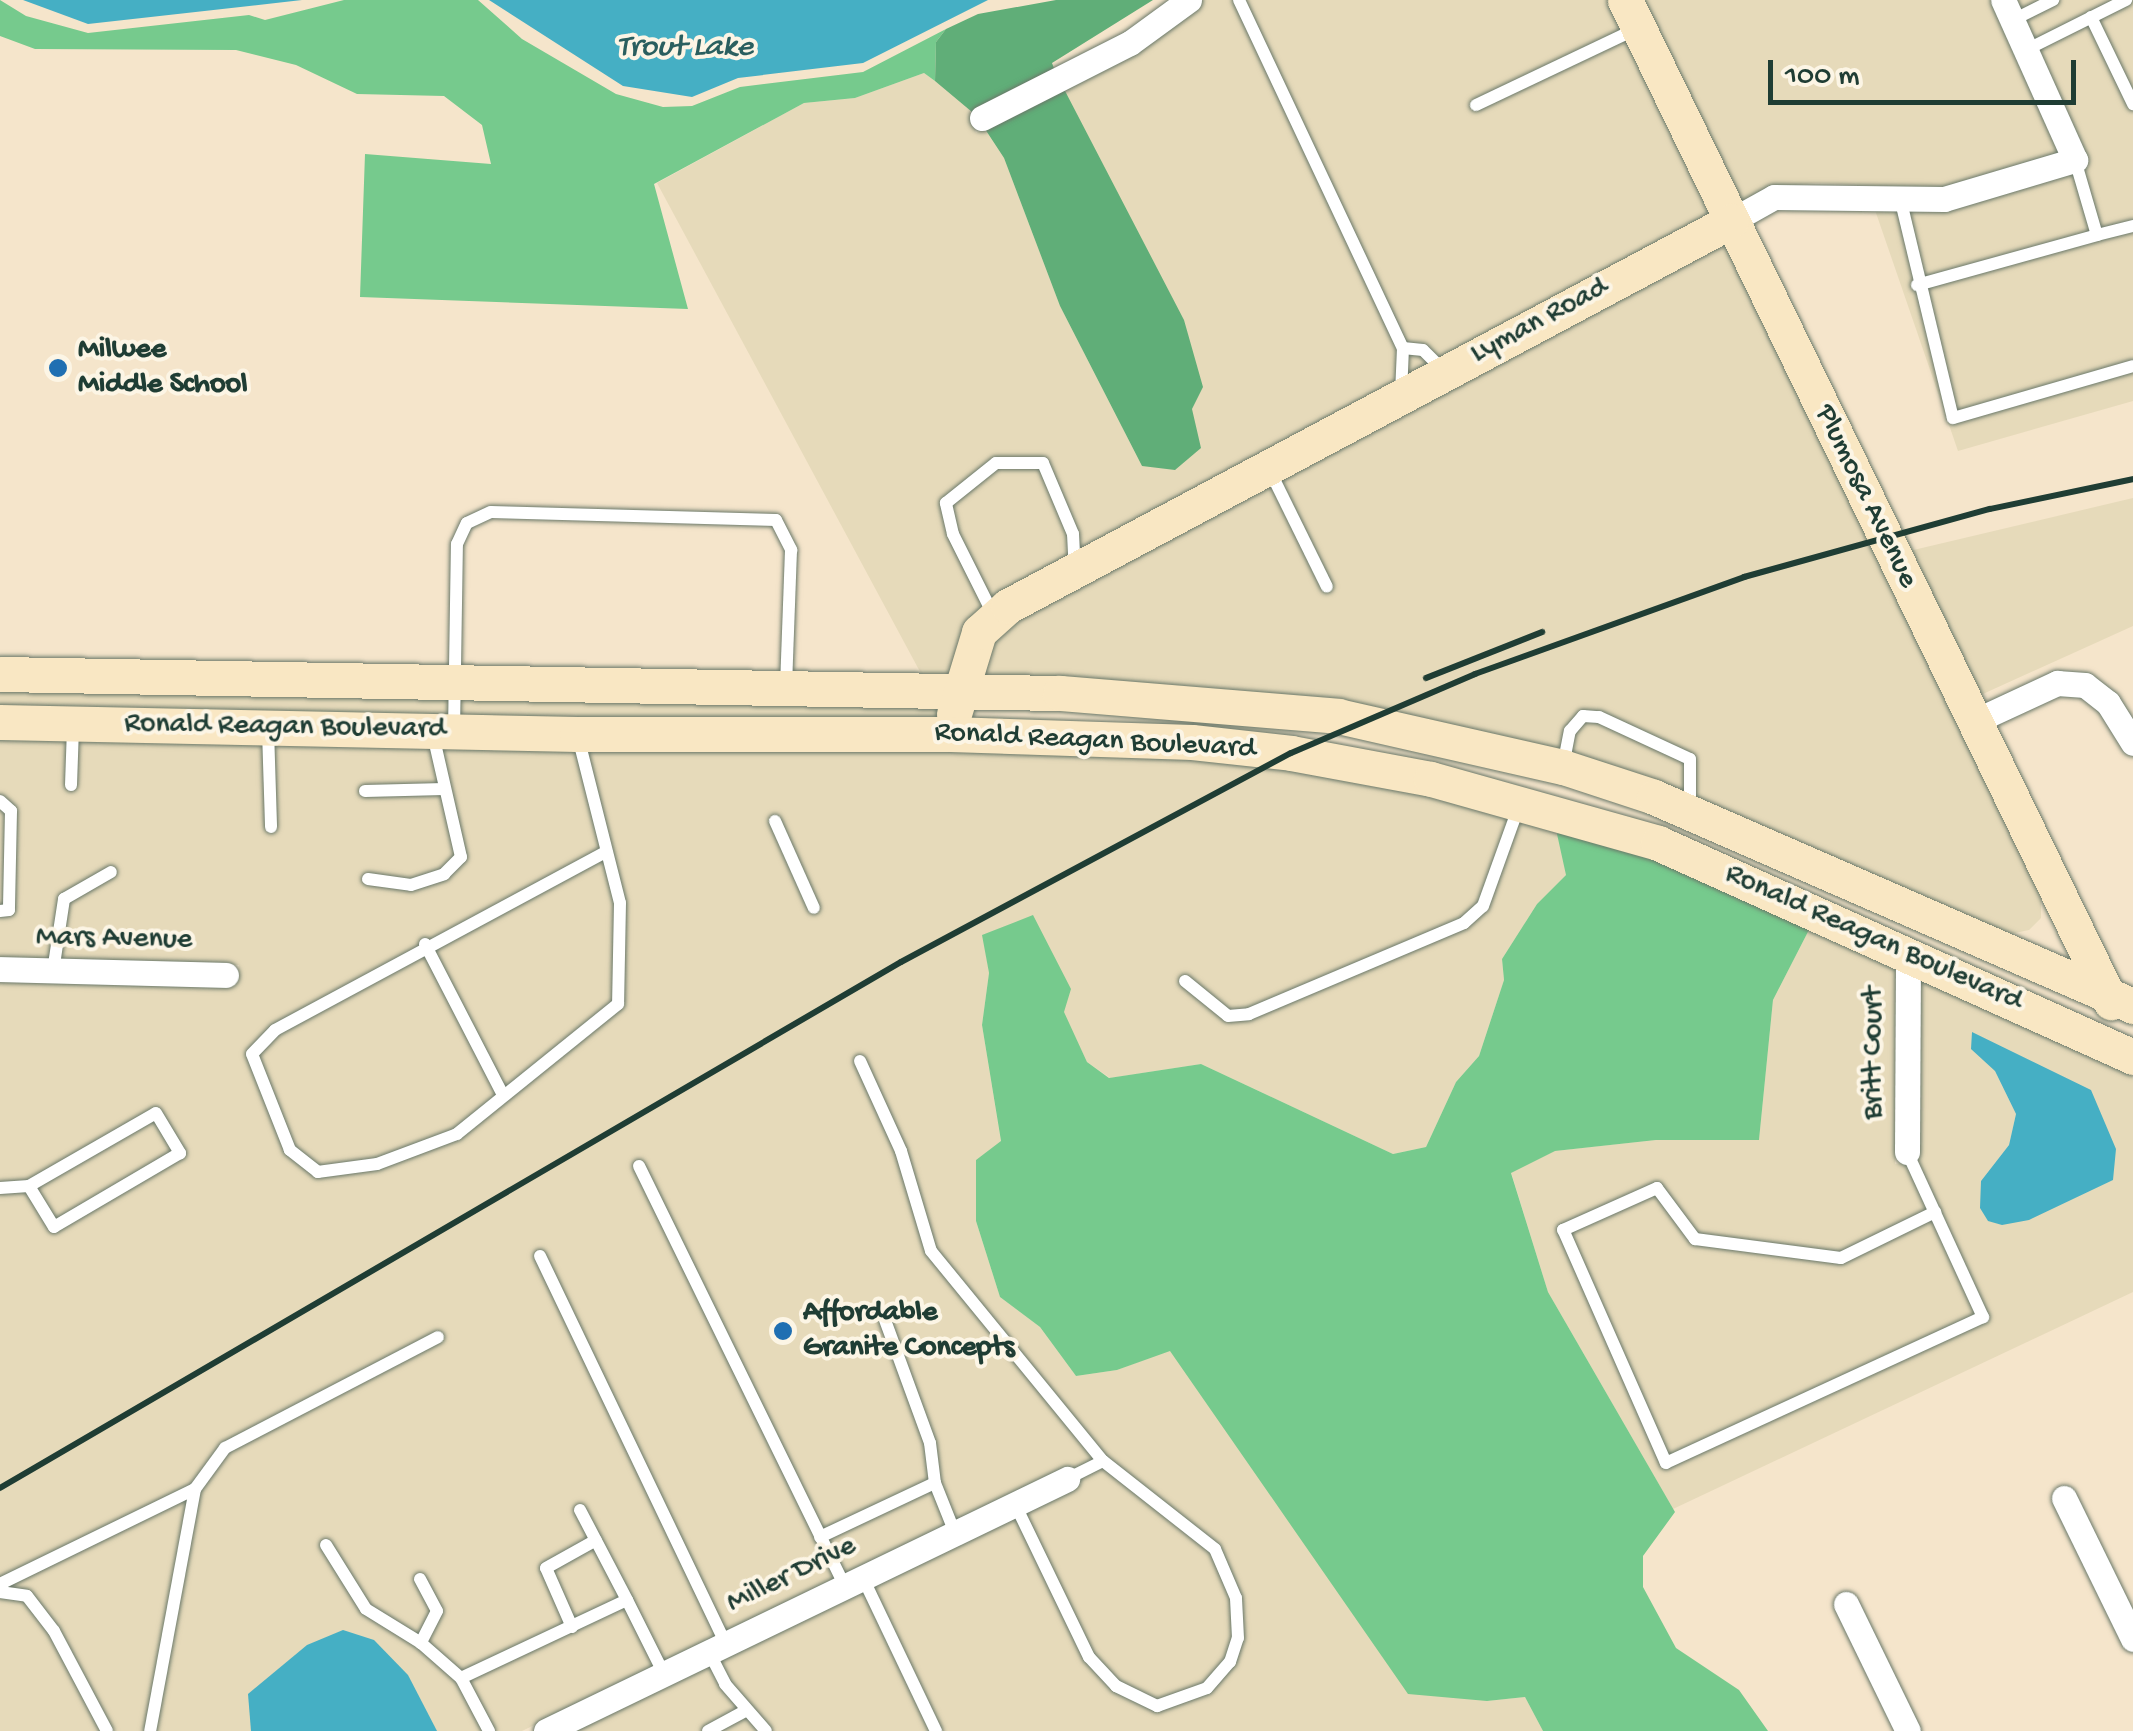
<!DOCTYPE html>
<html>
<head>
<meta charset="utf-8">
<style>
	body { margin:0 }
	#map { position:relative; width:2133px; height:1731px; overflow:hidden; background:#f5e5cb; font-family:"Gochi Hand",sans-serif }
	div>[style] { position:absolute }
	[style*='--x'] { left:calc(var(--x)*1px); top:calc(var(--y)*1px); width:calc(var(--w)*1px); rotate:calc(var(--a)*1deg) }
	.built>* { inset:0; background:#e6daba }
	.green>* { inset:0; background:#76ca8d }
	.forest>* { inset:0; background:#60ae78 }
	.water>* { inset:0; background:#45afc4 }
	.roads { filter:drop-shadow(0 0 2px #6a7869) drop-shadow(0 0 2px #6a7869) }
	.lane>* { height:12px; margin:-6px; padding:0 6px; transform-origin:6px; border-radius:6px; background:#fff }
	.street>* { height:25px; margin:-12.5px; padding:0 12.5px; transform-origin:12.5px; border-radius:12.5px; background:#fff }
	.secondary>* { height:35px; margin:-17.5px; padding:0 17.5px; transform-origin:17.5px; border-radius:17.5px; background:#f9e7c3 }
	.rail>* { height:6px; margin:-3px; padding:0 3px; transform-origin:3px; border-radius:3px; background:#1f3d34 }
	.dots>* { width:28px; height:28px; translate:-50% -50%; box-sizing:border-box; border:5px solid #fcf5e5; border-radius:50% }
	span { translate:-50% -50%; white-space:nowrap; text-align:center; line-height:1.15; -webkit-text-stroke:8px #fcf5e5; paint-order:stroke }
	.street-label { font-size:30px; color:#1f3d34 }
	.poi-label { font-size:30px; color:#1f3d34; font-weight:700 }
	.left { translate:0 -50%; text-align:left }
	.water-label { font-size:32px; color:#2a5f5f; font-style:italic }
	.scale { position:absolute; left:1768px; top:60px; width:308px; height:45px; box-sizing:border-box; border:5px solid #1f3d34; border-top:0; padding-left:12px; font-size:30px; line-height:35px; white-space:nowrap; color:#1f3d34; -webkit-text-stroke:8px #fcf5e5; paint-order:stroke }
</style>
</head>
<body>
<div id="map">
	<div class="built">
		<i style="clip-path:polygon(1204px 0,1611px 0,1716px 217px,1003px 597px,950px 681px,925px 681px,657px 183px,804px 103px,855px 98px,924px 73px,968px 105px,976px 133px,985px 129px,1004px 158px,1060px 306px,1142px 466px,1201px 448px,1109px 182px,1064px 89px)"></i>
		<i style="clip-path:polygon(1637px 0,1990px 0,2060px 154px,1943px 188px,1816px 183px,1774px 187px,1737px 206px)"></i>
		<i style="clip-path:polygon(2017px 0,2133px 0,2133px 401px,1958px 451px,1875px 210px,1944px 209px,2089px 167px)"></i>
		<i style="clip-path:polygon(1725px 236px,2041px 889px,2041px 918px,2029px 930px,2001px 936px,1566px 757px,974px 681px,981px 655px,1015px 615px)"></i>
		<i style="clip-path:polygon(2133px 498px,2133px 626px,1974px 698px,1905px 552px)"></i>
		<i style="clip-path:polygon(0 685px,945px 703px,940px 723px,0 711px)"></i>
		<i style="clip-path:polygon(0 733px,948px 744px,1288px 764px,1564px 826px,1566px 875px,1537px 904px,1502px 959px,1504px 980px,1479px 1056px,1456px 1082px,1426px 1147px,1393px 1154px,1201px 1064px,1110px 1078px,1087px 1062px,1063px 1012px,1068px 996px,983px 935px,989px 973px,982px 1025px,1001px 1142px,976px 1160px,976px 1221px,1000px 1297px,1040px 1327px,1076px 1376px,1117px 1370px,1170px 1350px,1341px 1591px,1487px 1701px,1525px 1697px,1543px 1731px,570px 1731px,1081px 1484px,1072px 1465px,522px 1731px,0 1731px,0 980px,235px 986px,239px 965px,0 958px)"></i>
		<i style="clip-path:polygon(evenodd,1812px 924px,1897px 962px,1895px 1164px,1918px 1161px,1920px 972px,2127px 1066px,2133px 1079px,2133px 1292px,1673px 1509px,1548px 1292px,1511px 1172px,1554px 1151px,1656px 1140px,1759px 1140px,1773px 1000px,1812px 924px,1995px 1071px,2113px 1180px,1981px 1181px,2009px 1145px,2016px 1114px,1995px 1071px)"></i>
	</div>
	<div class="green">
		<i style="clip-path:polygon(0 0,26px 16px,88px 33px,249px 15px,265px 20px,344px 0,478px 0,522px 39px,616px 94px,663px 107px,692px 106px,740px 87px,863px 72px,946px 29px,936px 42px,935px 81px,924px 73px,855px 98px,804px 103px,654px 184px,688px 309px,360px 297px,365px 154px,491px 164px,482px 125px,444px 96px,357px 94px,296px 65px,236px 50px,35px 49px,0 36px)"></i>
		<i style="clip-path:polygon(1564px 826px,1653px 853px,1812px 924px,1773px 1000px,1759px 1140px,1656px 1140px,1555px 1151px,1511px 1173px,1548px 1292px,1675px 1512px,1643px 1556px,1643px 1587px,1676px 1648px,1739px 1690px,1768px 1731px,1543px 1731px,1525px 1697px,1487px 1701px,1408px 1694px,1170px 1351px,1117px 1370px,1076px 1376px,1040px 1327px,1000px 1297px,976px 1221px,976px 1160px,1001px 1141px,982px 1025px,989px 973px,982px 935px,1033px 915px,1071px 989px,1064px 1012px,1087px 1062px,1109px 1078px,1201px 1064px,1393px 1154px,1426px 1147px,1456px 1082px,1479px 1056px,1504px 980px,1502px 959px,1537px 904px,1566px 875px,1557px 834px)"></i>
	</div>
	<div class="forest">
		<i style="clip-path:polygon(1056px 0,1153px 0,1052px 63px,1055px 71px,972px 112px,935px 81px,936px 42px,946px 29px,978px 14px)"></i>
		<i style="clip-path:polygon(1064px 89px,1184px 320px,1203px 387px,1192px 409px,1201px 448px,1175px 470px,1142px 466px,1060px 306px,1004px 158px,985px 129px)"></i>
	</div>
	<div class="water">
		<i style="clip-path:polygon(23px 0,302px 0,88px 24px)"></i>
		<i style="clip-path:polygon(489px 0,988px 0,863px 63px,738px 78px,692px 97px,623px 86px)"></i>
		<i style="clip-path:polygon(1972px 1032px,2091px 1090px,2116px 1149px,2113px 1180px,2029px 1220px,2002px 1225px,1988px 1221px,1980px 1208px,1981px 1181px,2009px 1145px,2016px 1114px,1995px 1071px,1971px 1049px)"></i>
		<i style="clip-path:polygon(343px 1630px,374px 1640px,408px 1675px,437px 1731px,251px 1731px,248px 1694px,307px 1645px)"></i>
	</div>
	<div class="roads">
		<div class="lane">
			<i style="--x:1239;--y:0;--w:385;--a:64.8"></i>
			<i style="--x:1403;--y:348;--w:45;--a:92.5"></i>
			<i style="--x:2091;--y:17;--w:97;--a:64.2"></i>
			<i style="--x:2013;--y:20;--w:45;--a:-26.6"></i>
			<i style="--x:2026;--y:50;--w:112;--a:-26.6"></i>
			<i style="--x:1476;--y:105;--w:177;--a:-25.4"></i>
			<i style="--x:2075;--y:160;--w:78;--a:73.7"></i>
			<i style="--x:2097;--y:235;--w:37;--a:-14"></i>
			<i style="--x:1901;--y:202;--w:222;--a:76.5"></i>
			<i style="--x:1953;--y:418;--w:187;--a:-16.1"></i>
			<i style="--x:1917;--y:285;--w:187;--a:-15.5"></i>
			<i style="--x:1403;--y:348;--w:20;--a:6"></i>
			<i style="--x:1423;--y:350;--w:28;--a:45"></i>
			<i style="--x:1269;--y:469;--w:131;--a:63.8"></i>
			<i style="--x:994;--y:616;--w:92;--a:-116.6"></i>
			<i style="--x:953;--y:534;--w:32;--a:-103"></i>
			<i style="--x:946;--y:503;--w:64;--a:-38.7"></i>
			<i style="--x:996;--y:463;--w:47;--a:0"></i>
			<i style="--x:1043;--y:463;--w:77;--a:67.1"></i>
			<i style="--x:1073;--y:534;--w:33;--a:87"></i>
			<i style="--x:268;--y:730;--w:97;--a:88.2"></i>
			<i style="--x:454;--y:731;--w:187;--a:-89.1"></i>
			<i style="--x:457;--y:544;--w:23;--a:-65"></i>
			<i style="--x:467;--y:523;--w:26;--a:-25"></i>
			<i style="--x:491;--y:512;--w:285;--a:1.6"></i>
			<i style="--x:776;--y:520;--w:34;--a:63"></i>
			<i style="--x:791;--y:550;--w:138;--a:92.1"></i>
			<i style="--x:578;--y:737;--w:171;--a:75.8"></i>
			<i style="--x:620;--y:903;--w:101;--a:91.1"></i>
			<i style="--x:618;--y:1004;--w:207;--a:141.1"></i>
			<i style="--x:457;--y:1134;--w:85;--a:159.4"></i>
			<i style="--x:377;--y:1164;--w:60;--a:172.3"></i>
			<i style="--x:318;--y:1172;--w:36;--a:-142"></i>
			<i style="--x:290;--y:1150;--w:103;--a:-111.6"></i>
			<i style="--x:252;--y:1054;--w:33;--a:-46"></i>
			<i style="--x:275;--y:1030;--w:376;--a:-28.3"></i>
			<i style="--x:1563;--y:766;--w:36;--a:-79"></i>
			<i style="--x:1570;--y:731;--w:20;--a:-49"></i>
			<i style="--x:1583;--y:716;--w:16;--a:4"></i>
			<i style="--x:1599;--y:717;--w:100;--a:24.8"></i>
			<i style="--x:1690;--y:759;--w:51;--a:90"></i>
			<i style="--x:71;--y:785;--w:58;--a:-88"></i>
			<i style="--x:365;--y:791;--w:79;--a:-1.5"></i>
			<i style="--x:0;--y:801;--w:15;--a:42"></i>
			<i style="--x:11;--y:811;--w:99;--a:91.2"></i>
			<i style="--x:9;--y:910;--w:9;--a:174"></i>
			<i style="--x:775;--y:821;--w:95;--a:65.9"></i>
			<i style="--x:368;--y:879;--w:43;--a:7.9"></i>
			<i style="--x:411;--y:885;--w:35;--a:-18"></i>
			<i style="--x:444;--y:874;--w:24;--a:-45"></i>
			<i style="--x:461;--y:857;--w:125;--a:-102.9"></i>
			<i style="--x:425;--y:944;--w:168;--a:62.7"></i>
			<i style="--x:53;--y:971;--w:73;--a:-81.3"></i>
			<i style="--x:64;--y:899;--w:54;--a:-29.9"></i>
			<i style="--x:1185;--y:981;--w:55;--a:39.1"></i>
			<i style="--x:1228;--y:1016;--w:21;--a:-5"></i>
			<i style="--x:1249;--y:1014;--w:233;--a:-22.9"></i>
			<i style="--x:1464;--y:923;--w:25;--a:-42"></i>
			<i style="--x:1483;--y:906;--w:103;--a:-70.2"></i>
			<i style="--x:860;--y:1061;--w:99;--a:65.5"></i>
			<i style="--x:901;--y:1151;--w:104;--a:73.3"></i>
			<i style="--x:931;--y:1251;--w:271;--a:50.7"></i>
			<i style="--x:1907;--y:1152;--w:182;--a:65.3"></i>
			<i style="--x:1983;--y:1317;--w:349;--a:155.3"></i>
			<i style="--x:1666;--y:1463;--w:255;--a:-113.8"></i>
			<i style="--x:1563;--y:1230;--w:103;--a:-24.1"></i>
			<i style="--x:1657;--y:1188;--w:64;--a:53.3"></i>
			<i style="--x:1695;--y:1239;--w:147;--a:7.4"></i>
			<i style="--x:1841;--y:1258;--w:105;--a:-26.1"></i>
			<i style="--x:639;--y:1166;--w:469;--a:63.9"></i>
			<i style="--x:0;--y:1188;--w:29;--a:-4"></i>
			<i style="--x:29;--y:1186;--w:146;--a:-29.9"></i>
			<i style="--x:156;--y:1113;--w:47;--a:59"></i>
			<i style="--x:180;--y:1153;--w:146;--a:149.6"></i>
			<i style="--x:54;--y:1227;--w:48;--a:-121.4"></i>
			<i style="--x:540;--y:1256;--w:430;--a:64.4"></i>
			<i style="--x:885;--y:1320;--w:131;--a:69.9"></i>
			<i style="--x:930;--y:1443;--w:40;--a:82.9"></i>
			<i style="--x:195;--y:1489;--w:51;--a:-53.8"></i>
			<i style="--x:225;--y:1448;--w:240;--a:-27.5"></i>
			<i style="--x:1015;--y:1504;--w:170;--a:64.2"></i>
			<i style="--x:1089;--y:1657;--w:40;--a:47"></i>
			<i style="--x:1116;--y:1686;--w:46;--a:26"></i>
			<i style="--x:1157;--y:1706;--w:53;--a:-19.8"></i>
			<i style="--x:1207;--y:1688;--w:35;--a:-49"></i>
			<i style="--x:1230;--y:1662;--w:25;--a:-72"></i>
			<i style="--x:1238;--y:1638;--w:40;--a:-92.9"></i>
			<i style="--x:1236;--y:1598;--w:53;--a:-113.2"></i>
			<i style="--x:1215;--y:1549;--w:142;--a:-141.8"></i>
			<i style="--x:1103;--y:1461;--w:40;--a:153.4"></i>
			<i style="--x:580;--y:1510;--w:102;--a:62.4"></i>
			<i style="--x:820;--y:1537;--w:127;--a:-25.2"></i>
			<i style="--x:935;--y:1483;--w:54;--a:68.2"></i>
			<i style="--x:326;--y:1545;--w:75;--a:58"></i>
			<i style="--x:366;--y:1609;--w:65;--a:31.7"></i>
			<i style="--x:421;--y:1643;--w:53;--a:41.2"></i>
			<i style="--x:863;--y:1578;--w:170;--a:64.5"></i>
			<i style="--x:420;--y:1579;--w:36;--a:62"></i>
			<i style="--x:437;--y:1611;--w:36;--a:117"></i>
			<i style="--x:0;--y:1584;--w:217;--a:-26"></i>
			<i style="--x:195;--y:1489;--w:246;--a:100.5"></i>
			<i style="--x:0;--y:1592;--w:27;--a:8"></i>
			<i style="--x:27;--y:1596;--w:44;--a:52.4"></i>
			<i style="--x:54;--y:1631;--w:113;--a:62.1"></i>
			<i style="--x:572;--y:1627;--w:64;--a:-113.8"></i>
			<i style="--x:546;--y:1568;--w:57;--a:-29.2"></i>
			<i style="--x:709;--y:1652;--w:36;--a:63"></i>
			<i style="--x:725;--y:1684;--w:62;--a:48.9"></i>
			<i style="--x:489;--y:1731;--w:60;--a:-117.8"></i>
			<i style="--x:461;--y:1678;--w:183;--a:-25.2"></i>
			<i style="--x:627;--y:1600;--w:83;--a:63.4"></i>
			<i style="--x:708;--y:1731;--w:44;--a:-28.3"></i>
		</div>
		<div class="street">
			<i style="--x:982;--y:118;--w:166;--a:-26.9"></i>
			<i style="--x:1130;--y:43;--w:73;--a:-36.1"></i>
			<i style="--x:1731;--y:221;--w:49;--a:-29.2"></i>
			<i style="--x:1774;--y:197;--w:170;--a:0.7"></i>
			<i style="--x:1944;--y:199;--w:137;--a:-16.6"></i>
			<i style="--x:2075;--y:160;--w:175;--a:-114.2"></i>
			<i style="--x:1973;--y:722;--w:93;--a:-24.9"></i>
			<i style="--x:2057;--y:683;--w:28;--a:4"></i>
			<i style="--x:2085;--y:685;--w:29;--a:38"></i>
			<i style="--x:2108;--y:703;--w:47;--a:58"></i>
			<i style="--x:0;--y:969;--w:226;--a:1.5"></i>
			<i style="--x:1907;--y:1152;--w:197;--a:-89.7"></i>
			<i style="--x:2064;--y:1498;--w:157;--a:63.9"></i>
			<i style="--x:1846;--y:1604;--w:141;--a:64"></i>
			<i style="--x:546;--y:1731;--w:579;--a:-25.81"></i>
		</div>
		<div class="secondary">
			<i style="--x:1625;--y:0;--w:1114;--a:64.13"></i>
			<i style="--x:0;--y:674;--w:1060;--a:1.03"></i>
			<i style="--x:1060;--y:693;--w:279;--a:4.7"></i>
			<i style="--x:1338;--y:716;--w:231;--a:12.8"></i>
			<i style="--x:1563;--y:767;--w:96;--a:18.2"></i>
			<i style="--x:1654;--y:797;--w:523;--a:23.57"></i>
			<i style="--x:954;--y:714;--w:86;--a:-73"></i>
			<i style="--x:979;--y:632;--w:39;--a:-42"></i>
			<i style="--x:1008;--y:606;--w:819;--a:-28.04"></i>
			<i style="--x:0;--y:722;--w:577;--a:1.19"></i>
			<i style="--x:577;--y:734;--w:373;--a:0"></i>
			<i style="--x:950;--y:734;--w:242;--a:1.9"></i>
			<i style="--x:1192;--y:742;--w:100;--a:6.3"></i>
			<i style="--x:1291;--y:753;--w:142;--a:10.5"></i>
			<i style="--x:1431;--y:779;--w:236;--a:15.7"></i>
			<i style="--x:1658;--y:843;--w:521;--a:24.25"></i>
		</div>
	</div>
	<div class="rail">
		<i style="--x:1426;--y:678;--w:125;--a:-21.6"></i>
		<i style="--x:0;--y:1488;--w:1043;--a:-30.28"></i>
		<i style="--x:901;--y:962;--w:442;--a:-28.2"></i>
		<i style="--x:1291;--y:753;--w:200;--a:-23.2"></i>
		<i style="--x:1475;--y:674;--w:286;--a:-19.8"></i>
		<i style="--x:1744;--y:577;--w:255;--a:-15.5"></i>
		<i style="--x:1990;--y:509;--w:146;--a:-11.8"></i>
	</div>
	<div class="dots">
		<i style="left:58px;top:368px;background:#1f6fb2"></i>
		<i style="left:783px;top:1331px;background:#1f6fb2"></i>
	</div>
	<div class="street-label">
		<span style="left:1540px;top:322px;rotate:-28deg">Lyman Road</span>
		<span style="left:1865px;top:497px;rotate:64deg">Plumosa Avenue</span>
		<span style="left:285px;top:728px;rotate:1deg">Ronald Reagan Boulevard</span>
		<span style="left:1095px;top:742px;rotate:3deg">Ronald Reagan Boulevard</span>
		<span style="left:1873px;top:939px;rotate:24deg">Ronald Reagan Boulevard</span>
		<span style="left:114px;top:940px;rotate:1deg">Mars Avenue</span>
		<span style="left:1875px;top:1053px;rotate:-90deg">Britt Court</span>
		<span style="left:792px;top:1576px;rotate:-26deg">Miller Drive</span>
	</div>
	<div class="poi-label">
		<span class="left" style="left:78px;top:368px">Milwee<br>Middle School</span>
		<span class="left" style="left:803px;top:1331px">Affordable<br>Granite Concepts</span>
	</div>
	<div class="water-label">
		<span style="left:685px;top:48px">Trout Lake</span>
	</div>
	<div class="scale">100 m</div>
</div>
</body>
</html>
